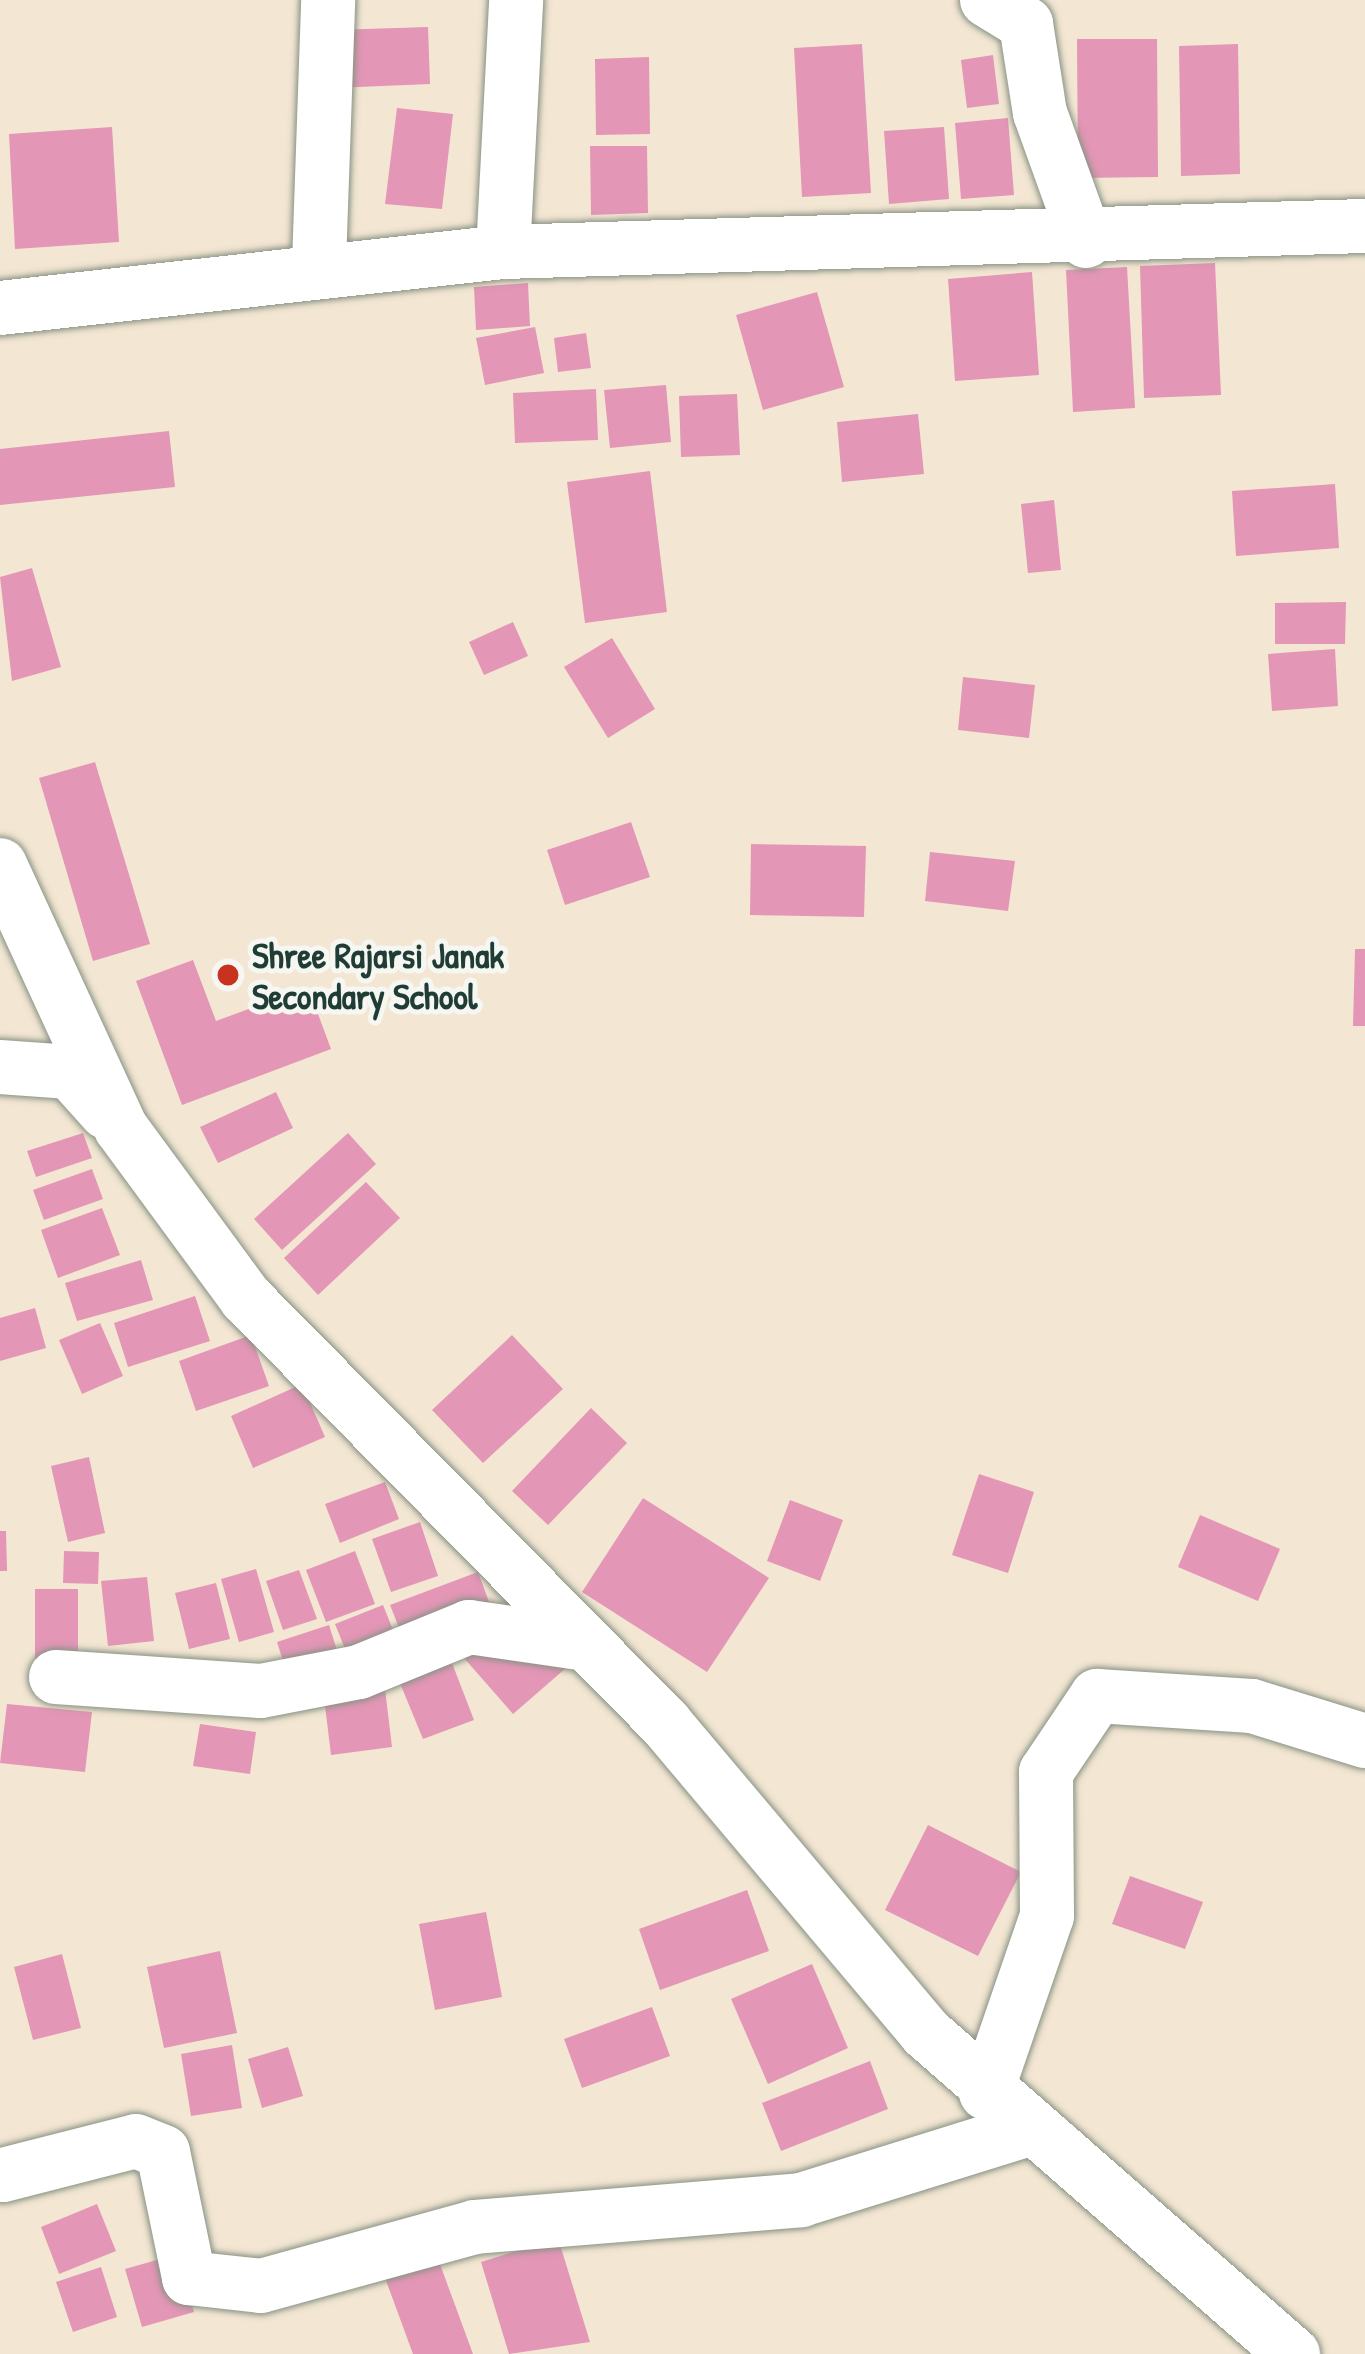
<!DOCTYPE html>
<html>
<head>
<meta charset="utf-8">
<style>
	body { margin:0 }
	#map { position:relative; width:1365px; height:2354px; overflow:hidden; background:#f3e7d3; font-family:"Patrick Hand",sans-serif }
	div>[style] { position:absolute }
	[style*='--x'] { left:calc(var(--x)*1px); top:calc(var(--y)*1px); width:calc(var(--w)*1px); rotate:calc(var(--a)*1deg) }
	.building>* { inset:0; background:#e396b6 }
	.roads { filter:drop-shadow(0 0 3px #899284) drop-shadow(0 0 3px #899284) }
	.street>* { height:54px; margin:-27px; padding:0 27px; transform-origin:27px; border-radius:27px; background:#fff }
	.dots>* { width:33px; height:33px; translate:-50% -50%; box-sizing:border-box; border:6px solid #f6f6f2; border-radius:50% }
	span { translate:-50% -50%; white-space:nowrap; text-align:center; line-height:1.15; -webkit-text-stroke:10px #f6f6f2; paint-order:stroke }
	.poi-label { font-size:36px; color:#1f3d34; font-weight:700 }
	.left { translate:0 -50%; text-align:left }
</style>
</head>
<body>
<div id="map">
	<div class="building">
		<i style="clip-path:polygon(428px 27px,430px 84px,334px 88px,333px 30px)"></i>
		<i style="clip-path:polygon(1077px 39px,1157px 39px,1158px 177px,1078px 178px)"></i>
		<i style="clip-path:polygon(862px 44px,871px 193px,802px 197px,794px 48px)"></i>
		<i style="clip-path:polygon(1238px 44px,1240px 174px,1181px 176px,1179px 46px)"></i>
		<i style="clip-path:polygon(993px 55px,999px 104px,967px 108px,961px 60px)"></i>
		<i style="clip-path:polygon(649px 57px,650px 134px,596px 135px,595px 59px)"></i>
		<i style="clip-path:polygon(397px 108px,453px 114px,442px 209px,385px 204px)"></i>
		<i style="clip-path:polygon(1008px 118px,1014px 195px,961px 199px,955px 123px)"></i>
		<i style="clip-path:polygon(112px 127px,119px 242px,15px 249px,9px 134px)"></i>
		<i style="clip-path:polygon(944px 127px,949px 199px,889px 204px,884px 131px)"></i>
		<i style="clip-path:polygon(590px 146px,647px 146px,648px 213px,591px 215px)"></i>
		<i style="clip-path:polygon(1215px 263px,1221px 395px,1144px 398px,1140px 266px)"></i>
		<i style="clip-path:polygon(1127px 267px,1135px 408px,1073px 412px,1066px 270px)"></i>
		<i style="clip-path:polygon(1032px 272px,1039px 375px,955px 381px,948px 279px)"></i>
		<i style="clip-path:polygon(528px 283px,530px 326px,476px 330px,474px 287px)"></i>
		<i style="clip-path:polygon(817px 292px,844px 387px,763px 410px,736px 315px)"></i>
		<i style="clip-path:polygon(535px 327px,544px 373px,485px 385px,476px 338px)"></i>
		<i style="clip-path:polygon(586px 333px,591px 368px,558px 372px,554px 338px)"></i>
		<i style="clip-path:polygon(666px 385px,671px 442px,610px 448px,604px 390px)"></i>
		<i style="clip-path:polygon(596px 389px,598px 440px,515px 443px,513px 393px)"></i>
		<i style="clip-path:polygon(737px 394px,740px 455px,681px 457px,679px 396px)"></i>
		<i style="clip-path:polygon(918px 414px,924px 474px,842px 482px,837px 422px)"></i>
		<i style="clip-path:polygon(169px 431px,175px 487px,0 505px,0 449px)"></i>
		<i style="clip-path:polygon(650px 471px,667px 612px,585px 623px,567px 482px)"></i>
		<i style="clip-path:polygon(1335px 484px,1339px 548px,1236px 556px,1232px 491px)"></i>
		<i style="clip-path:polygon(1054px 500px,1061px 570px,1028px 573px,1021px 504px)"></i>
		<i style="clip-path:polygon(32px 568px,61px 667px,12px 681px,0 577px)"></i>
		<i style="clip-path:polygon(1346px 602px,1345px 644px,1275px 644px,1275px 603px)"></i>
		<i style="clip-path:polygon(513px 622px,528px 656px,484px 675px,469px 642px)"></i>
		<i style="clip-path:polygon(612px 638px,655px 709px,608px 738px,564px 667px)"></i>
		<i style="clip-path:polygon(1335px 649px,1338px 706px,1272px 711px,1268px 654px)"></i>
		<i style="clip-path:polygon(963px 677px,1035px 685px,1029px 738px,958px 730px)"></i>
		<i style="clip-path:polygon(95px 762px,150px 944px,93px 961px,39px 778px)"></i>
		<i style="clip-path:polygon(631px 822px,650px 877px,565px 905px,547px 850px)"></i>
		<i style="clip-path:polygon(751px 844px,866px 846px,864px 917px,750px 915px)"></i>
		<i style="clip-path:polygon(930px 852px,1015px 861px,1008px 911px,925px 901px)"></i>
		<i style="clip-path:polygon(1355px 949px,1365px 949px,1365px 1026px,1353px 1026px)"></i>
		<i style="clip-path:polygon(193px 960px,216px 1021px,308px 987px,331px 1049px,182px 1105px,136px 981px)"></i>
		<i style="clip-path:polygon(276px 1092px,293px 1128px,218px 1163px,200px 1127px)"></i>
		<i style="clip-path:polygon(83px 1133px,92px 1158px,36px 1177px,27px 1151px)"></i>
		<i style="clip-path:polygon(348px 1133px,376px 1164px,282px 1250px,254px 1219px)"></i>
		<i style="clip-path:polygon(92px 1169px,103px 1199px,44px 1220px,33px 1190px)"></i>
		<i style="clip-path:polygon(366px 1182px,400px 1218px,318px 1295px,284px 1258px)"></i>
		<i style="clip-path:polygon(102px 1208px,120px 1255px,58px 1278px,41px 1230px)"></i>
		<i style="clip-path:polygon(141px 1260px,153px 1300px,77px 1321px,65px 1283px)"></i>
		<i style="clip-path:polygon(195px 1296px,210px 1341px,128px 1367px,114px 1323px)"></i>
		<i style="clip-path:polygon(35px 1308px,46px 1348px,0 1361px,0 1318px)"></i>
		<i style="clip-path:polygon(100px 1323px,123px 1376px,82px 1394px,59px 1340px)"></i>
		<i style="clip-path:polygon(251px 1335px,269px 1386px,196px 1411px,179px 1361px)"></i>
		<i style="clip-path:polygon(512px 1335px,563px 1389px,483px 1463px,432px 1410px)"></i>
		<i style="clip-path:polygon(302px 1384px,325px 1437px,253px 1468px,231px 1416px)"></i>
		<i style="clip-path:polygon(591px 1408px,627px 1443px,548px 1525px,512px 1491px)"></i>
		<i style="clip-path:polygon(89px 1457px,105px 1533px,68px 1542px,51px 1466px)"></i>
		<i style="clip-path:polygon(979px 1474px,1034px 1492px,1008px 1573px,952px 1555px)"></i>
		<i style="clip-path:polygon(385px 1482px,399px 1519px,340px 1543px,325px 1504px)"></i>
		<i style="clip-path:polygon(643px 1498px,769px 1578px,707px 1672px,582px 1592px)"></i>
		<i style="clip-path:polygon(790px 1500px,843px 1520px,820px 1581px,767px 1561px)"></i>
		<i style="clip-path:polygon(1200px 1515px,1280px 1549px,1258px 1601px,1178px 1567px)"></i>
		<i style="clip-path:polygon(420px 1522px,438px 1576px,391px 1592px,372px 1539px)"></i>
		<i style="clip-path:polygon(0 1531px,6px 1531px,7px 1571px,0 1571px)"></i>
		<i style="clip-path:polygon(64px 1551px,99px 1552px,98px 1584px,63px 1583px)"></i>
		<i style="clip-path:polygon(355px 1551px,375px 1604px,326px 1622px,306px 1570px)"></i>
		<i style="clip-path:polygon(256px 1569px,274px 1632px,239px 1642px,221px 1579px)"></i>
		<i style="clip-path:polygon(299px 1570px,317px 1619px,283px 1630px,266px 1581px)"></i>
		<i style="clip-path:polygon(478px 1572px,492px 1610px,405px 1643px,390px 1605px)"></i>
		<i style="clip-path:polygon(147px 1577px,154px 1641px,108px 1646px,101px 1581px)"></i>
		<i style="clip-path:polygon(216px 1583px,230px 1639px,189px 1649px,175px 1593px)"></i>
		<i style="clip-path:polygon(35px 1589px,78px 1589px,78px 1659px,35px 1659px)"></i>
		<i style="clip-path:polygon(383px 1605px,399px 1645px,351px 1664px,335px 1624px)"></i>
		<i style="clip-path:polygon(518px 1612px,566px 1668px,513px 1714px,464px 1658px)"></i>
		<i style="clip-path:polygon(329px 1625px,341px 1663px,289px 1680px,277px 1642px)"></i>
		<i style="clip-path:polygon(447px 1650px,474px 1720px,423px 1739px,395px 1671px)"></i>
		<i style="clip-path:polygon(384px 1681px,392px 1747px,331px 1755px,323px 1689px)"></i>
		<i style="clip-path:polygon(7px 1704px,92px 1712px,85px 1772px,0 1763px)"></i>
		<i style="clip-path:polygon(200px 1724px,256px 1732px,250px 1774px,193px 1766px)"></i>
		<i style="clip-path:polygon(928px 1825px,1021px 1872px,978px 1956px,885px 1910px)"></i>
		<i style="clip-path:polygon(1130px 1876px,1203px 1902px,1185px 1949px,1112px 1924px)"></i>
		<i style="clip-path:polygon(747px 1890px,769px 1951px,660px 1990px,639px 1929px)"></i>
		<i style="clip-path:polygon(486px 1912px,502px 1997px,435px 2010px,419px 1924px)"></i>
		<i style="clip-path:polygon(220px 1951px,237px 2033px,164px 2048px,147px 1967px)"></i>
		<i style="clip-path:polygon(62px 1954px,81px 2028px,33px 2040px,14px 1967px)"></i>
		<i style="clip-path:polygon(812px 1964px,848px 2048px,768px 2084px,731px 1999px)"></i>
		<i style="clip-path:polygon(652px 2007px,670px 2056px,582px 2088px,564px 2039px)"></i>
		<i style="clip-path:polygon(232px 2045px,242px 2108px,191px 2116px,181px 2054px)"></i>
		<i style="clip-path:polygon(288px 2047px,303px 2096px,262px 2108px,248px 2059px)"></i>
		<i style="clip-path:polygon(870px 2061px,888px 2109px,781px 2151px,762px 2103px)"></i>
		<i style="clip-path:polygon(97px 2204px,116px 2251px,59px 2274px,41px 2227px)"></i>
		<i style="clip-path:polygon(558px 2238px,590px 2342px,509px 2354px,481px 2262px)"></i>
		<i style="clip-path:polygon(178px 2254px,194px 2312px,142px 2327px,125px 2269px)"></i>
		<i style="clip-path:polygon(437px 2256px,473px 2354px,413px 2354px,384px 2275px)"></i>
		<i style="clip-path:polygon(101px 2267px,117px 2317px,73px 2332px,56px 2282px)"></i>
	</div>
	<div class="roads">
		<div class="street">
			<i style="--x:987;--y:0;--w:46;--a:31.6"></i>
			<i style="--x:1026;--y:24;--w:90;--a:81.1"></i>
			<i style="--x:1040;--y:113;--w:136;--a:70.2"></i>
			<i style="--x:503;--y:252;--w:252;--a:-87"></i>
			<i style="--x:319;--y:264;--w:264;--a:-88"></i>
			<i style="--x:0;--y:308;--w:506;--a:-6.35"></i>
			<i style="--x:503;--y:252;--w:862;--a:-1.73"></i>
			<i style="--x:0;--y:865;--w:289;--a:65.3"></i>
			<i style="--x:121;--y:1128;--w:211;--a:53.7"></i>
			<i style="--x:246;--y:1298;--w:597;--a:45.41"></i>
			<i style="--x:665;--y:1723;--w:405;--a:49.9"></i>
			<i style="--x:926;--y:2033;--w:488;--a:41.2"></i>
			<i style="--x:0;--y:1067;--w:70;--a:4.1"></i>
			<i style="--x:70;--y:1072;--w:54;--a:48"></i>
			<i style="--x:56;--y:1677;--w:205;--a:3.9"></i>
			<i style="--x:261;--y:1691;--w:100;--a:-11"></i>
			<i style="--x:359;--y:1672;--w:119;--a:-22.2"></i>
			<i style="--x:469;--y:1627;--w:119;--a:8.2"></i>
			<i style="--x:986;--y:2093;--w:187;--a:-71"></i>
			<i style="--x:1047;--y:1916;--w:144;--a:-90.4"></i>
			<i style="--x:1046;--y:1772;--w:92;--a:-56.1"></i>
			<i style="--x:1097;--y:1696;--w:155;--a:3.7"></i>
			<i style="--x:1252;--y:1706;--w:118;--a:17.2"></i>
			<i style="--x:3;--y:2175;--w:137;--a:-14.3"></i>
			<i style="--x:136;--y:2141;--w:29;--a:22"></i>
			<i style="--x:163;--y:2152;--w:129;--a:78.3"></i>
			<i style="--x:189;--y:2278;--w:72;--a:6.3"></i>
			<i style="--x:261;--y:2286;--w:222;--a:-15.4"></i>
			<i style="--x:475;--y:2227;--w:327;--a:-4.7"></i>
			<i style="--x:801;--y:2200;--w:239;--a:-17.3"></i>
		</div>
	</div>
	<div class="dots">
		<i style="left:228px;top:975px;background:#c8321e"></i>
	</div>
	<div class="poi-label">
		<span class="left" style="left:252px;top:975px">Shree Rajarsi Janak<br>Secondary School</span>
	</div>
</div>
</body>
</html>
